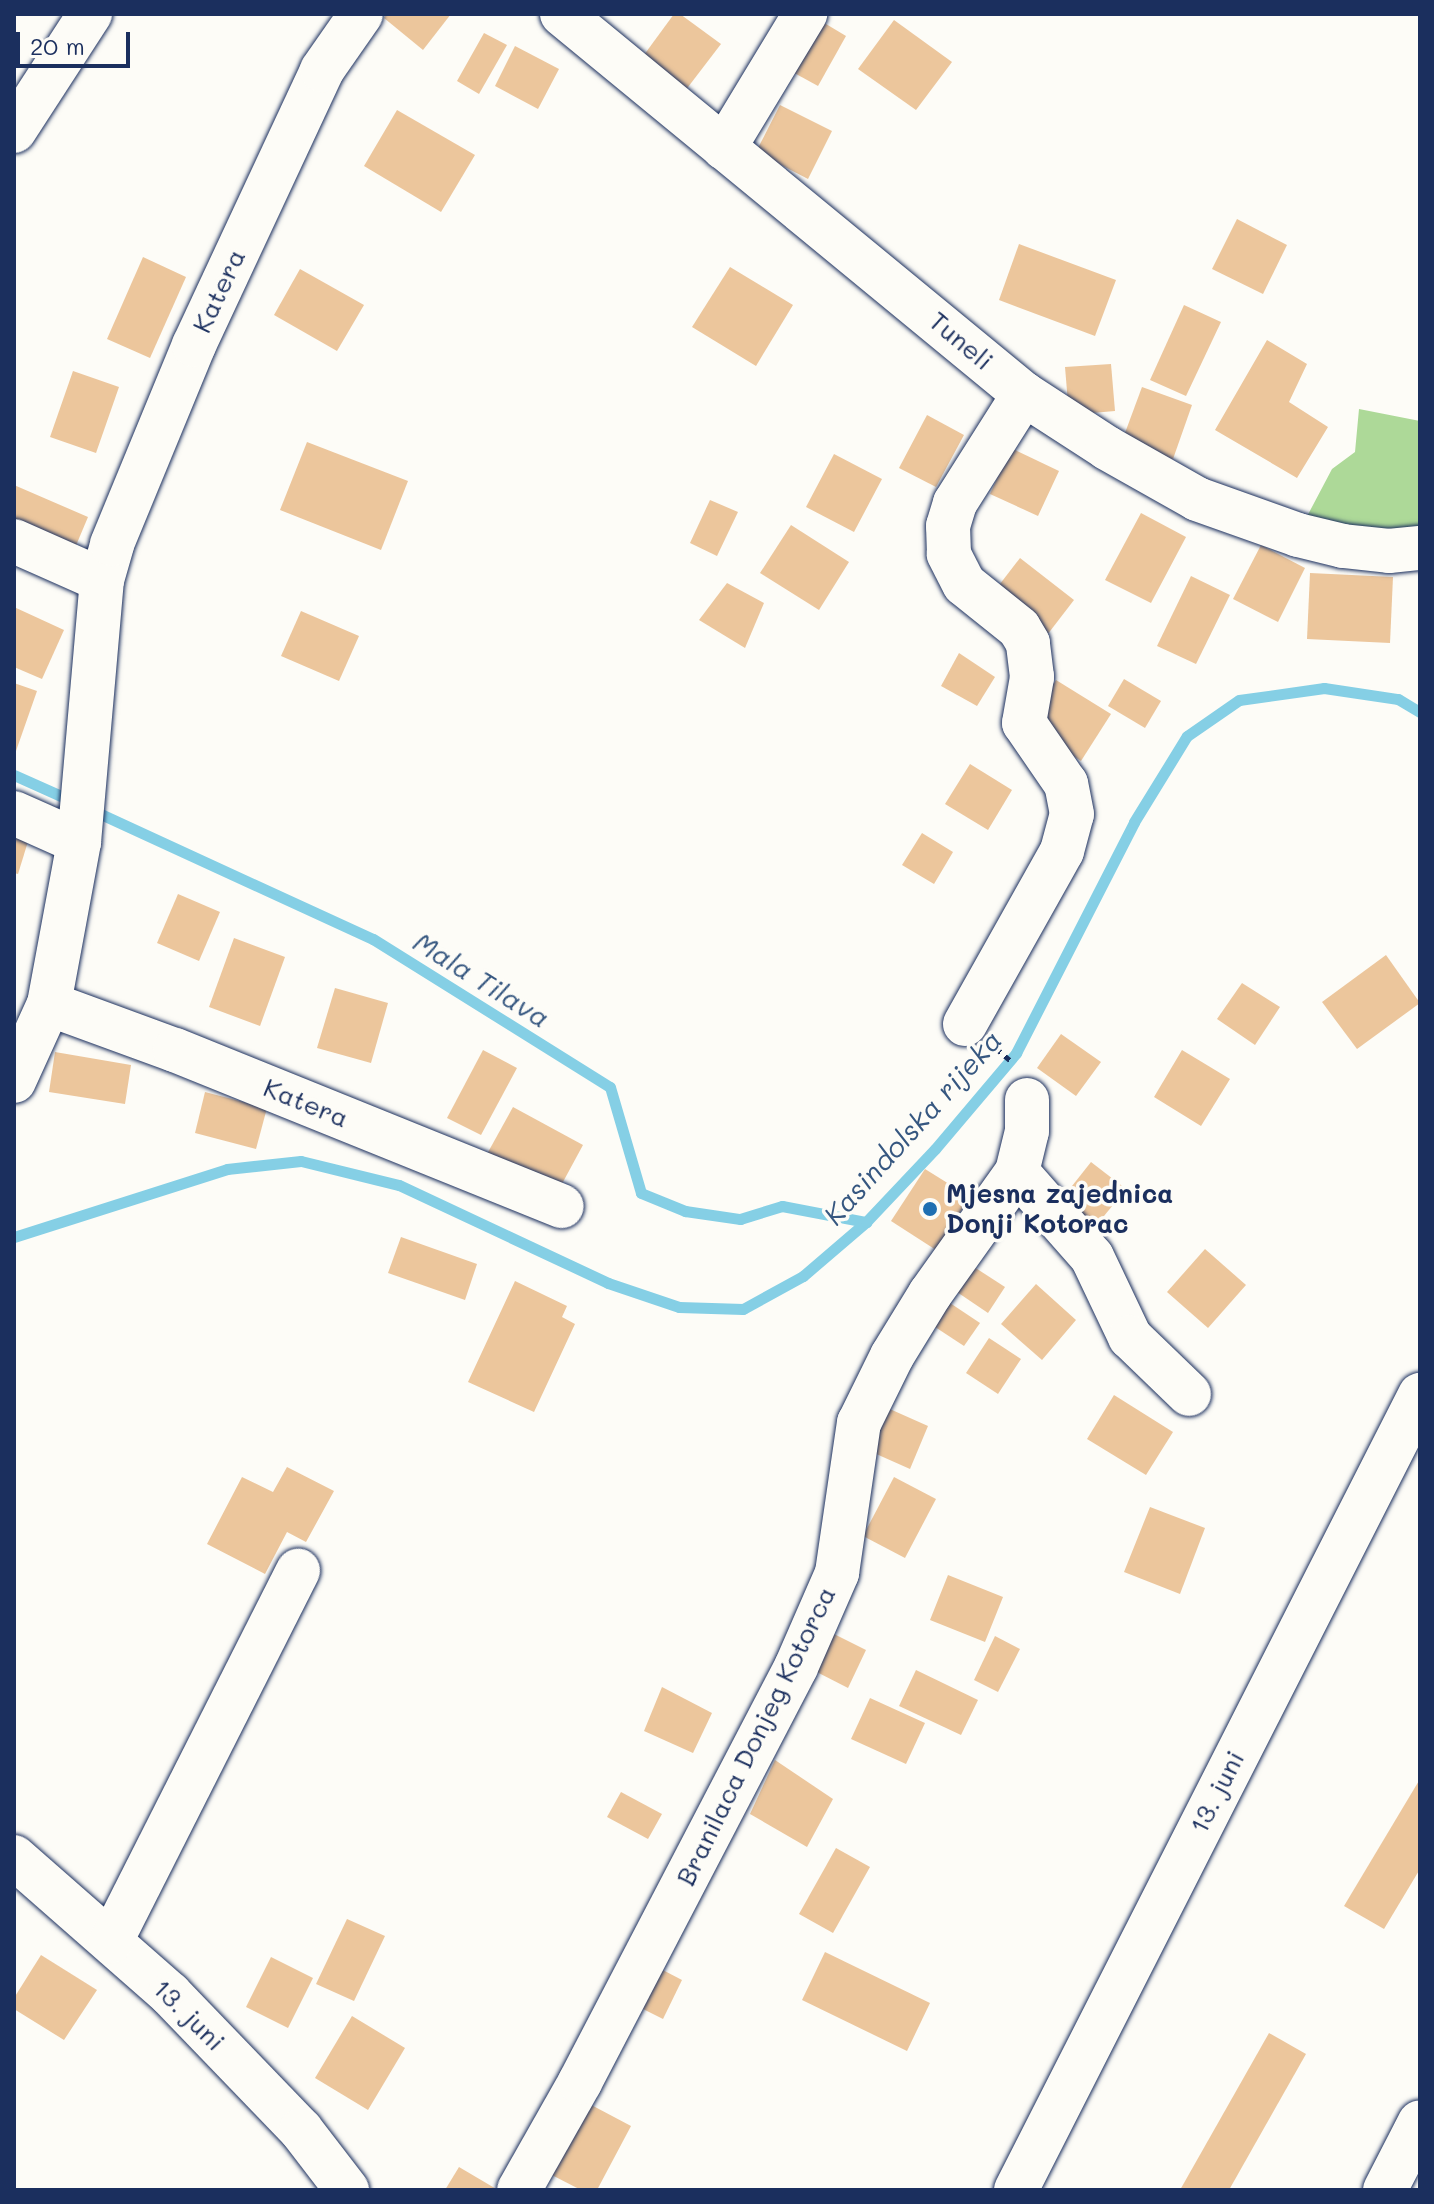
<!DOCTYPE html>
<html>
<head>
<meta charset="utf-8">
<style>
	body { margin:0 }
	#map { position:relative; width:1434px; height:2204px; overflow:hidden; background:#fdfcf7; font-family:Mali,sans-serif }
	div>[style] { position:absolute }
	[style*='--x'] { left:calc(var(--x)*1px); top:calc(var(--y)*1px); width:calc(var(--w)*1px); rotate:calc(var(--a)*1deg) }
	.green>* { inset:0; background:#add998 }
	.stream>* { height:11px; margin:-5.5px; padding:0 5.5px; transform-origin:5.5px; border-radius:5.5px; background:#85cfe5 }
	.building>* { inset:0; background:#ecc69c }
	.path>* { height:5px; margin-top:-2.5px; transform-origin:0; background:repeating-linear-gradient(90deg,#1b2f5e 0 6px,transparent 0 12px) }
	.roads { filter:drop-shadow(0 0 2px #1b2f5e) drop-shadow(0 0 2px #1b2f5e) }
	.minor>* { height:44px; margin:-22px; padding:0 22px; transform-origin:22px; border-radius:22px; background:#fdfcf7 }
	.dots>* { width:22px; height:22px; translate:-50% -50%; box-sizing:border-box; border:4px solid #fdfcf7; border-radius:50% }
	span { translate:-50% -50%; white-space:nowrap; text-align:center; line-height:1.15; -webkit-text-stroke:7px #fdfcf7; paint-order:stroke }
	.street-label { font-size:26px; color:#1b2f5e }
	.poi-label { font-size:26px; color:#1b2f5e; font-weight:700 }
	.left { translate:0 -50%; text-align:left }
	.water-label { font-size:28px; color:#365780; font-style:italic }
	.frame { position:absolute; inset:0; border:16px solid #1b2f5e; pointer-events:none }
	.scale { position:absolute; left:16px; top:32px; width:114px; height:36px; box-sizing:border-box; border:4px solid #1b2f5e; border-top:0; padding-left:10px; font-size:24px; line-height:28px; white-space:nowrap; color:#1b2f5e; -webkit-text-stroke:6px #fdfcf7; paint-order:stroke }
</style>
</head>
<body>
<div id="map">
	<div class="green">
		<i style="clip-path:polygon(1359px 409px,1420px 421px,1420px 537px,1303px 524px,1332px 469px,1355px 452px)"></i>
	</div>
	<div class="stream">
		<i style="--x:14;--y:775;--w:64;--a:24.1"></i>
		<i style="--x:92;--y:810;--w:309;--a:24.7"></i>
		<i style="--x:373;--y:939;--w:279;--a:32"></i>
		<i style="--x:610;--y:1087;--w:110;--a:73.7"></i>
		<i style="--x:641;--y:1193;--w:48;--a:22.2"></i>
		<i style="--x:685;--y:1211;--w:56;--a:8.3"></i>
		<i style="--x:740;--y:1219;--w:44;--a:-17.2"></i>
		<i style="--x:782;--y:1206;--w:86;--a:10.8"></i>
		<i style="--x:14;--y:1237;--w:224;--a:-17.7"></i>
		<i style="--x:227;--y:1169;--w:74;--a:-6.2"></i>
		<i style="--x:301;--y:1161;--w:101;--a:13.8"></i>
		<i style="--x:399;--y:1185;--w:231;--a:25.1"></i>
		<i style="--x:608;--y:1283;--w:75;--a:18.7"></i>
		<i style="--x:679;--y:1307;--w:64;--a:1.8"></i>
		<i style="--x:743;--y:1309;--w:68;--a:-28.8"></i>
		<i style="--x:803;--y:1276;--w:83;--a:-40.6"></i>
		<i style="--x:866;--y:1222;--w:100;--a:-46.6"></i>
		<i style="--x:935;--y:1149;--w:126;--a:-49.8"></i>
		<i style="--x:1016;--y:1053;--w:259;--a:-62.9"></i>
		<i style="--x:1134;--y:822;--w:101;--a:-58.4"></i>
		<i style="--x:1187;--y:736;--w:63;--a:-34.7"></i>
		<i style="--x:1239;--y:700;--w:86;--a:-8"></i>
		<i style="--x:1324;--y:688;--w:75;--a:8.5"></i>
		<i style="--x:1398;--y:699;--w:26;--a:31"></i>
	</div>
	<div class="building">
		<i style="clip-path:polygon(387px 14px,451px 14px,423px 50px,384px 18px)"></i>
		<i style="clip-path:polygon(674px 14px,680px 14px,721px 44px,685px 91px,641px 59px)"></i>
		<i style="clip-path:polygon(816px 18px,846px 36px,818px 86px,787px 69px)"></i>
		<i style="clip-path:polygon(894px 20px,952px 62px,916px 110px,858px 69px)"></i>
		<i style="clip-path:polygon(484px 33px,507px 45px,479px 94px,457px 81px)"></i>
		<i style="clip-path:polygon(515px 46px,559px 69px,538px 109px,495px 86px)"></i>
		<i style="clip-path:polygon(780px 105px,832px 131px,808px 179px,756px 152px)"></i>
		<i style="clip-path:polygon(397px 110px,475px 155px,441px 212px,364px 166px)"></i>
		<i style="clip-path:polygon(1237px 219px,1287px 245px,1263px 294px,1212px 269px)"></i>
		<i style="clip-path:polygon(1019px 244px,1116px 280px,1095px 336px,999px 300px)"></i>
		<i style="clip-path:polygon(143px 257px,186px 277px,150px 358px,107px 339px)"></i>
		<i style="clip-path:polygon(730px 267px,793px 305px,756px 366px,692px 327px)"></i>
		<i style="clip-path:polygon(300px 269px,364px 305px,337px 351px,274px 315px)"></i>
		<i style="clip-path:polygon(1184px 305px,1221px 322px,1186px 396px,1150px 380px)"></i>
		<i style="clip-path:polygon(1267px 340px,1307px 364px,1289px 402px,1328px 427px,1297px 478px,1215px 430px)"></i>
		<i style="clip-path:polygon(1111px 364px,1115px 411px,1069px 415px,1065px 367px)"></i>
		<i style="clip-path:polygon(73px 371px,119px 387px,96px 453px,50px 437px)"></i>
		<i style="clip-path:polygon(1142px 387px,1192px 405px,1173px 459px,1122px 441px)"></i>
		<i style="clip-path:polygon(927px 415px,964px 435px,936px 487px,899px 468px)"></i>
		<i style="clip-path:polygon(307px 442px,408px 481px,381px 550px,280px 510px)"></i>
		<i style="clip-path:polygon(1011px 448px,1059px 471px,1038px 516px,990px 494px)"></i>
		<i style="clip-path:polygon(834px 454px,882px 479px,854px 532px,806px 507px)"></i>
		<i style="clip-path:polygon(14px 485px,88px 517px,72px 555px,14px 530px)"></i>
		<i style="clip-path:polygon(710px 500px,738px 512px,717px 556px,690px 543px)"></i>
		<i style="clip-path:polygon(1141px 513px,1186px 537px,1151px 603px,1105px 580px)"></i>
		<i style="clip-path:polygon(791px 525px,849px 562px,819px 610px,760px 573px)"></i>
		<i style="clip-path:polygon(1261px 545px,1305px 568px,1278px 622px,1233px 599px)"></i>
		<i style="clip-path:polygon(1020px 558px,1074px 600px,1044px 639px,990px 597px)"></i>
		<i style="clip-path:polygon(1310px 573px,1393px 577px,1390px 643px,1307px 639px)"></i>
		<i style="clip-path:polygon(1191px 576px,1230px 595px,1196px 664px,1157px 646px)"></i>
		<i style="clip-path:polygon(727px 583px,764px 603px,745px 648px,699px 620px)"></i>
		<i style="clip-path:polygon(14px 607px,64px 630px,42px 679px,14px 667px)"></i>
		<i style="clip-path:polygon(301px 611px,359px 636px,339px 681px,281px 656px)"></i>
		<i style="clip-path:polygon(959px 653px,995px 677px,977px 706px,941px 686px)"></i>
		<i style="clip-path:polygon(1124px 679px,1161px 701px,1145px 728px,1108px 706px)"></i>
		<i style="clip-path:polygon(1056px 680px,1111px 714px,1081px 761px,1027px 726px)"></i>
		<i style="clip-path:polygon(14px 683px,37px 691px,16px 751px,14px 750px)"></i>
		<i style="clip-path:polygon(970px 764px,1012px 790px,988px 830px,945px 804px)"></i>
		<i style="clip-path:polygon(14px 830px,30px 835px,18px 874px,14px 873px)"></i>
		<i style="clip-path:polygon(922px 833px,953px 852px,934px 884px,902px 865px)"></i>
		<i style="clip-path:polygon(178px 894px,220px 912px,199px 961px,157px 943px)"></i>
		<i style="clip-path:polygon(234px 938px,285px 957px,260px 1026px,209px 1007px)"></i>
		<i style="clip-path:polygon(1386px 955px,1420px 1003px,1357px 1049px,1322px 1002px)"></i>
		<i style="clip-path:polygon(1242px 983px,1280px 1007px,1255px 1045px,1217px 1019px)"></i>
		<i style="clip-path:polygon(335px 988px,388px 1003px,371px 1063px,317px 1048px)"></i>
		<i style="clip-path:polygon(1061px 1034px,1101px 1062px,1076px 1096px,1037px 1068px)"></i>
		<i style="clip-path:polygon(483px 1050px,517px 1068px,481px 1135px,447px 1118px)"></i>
		<i style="clip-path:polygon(1182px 1050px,1230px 1079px,1201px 1126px,1154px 1097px)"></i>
		<i style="clip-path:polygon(55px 1052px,131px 1065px,125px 1104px,49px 1092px)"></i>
		<i style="clip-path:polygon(205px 1092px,267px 1108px,256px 1149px,195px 1133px)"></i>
		<i style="clip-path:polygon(513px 1107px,583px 1145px,557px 1193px,487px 1154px)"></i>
		<i style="clip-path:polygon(1091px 1162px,1126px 1189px,1091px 1232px,1057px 1205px)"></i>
		<i style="clip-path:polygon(925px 1169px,970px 1197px,936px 1250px,891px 1221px)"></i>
		<i style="clip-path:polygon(401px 1237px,477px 1264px,465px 1300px,388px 1273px)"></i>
		<i style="clip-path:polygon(1205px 1249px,1246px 1285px,1208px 1328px,1167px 1292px)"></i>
		<i style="clip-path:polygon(971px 1265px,1005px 1287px,988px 1313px,954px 1290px)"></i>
		<i style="clip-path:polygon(515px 1281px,567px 1306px,562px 1317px,575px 1324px,534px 1412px,468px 1382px)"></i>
		<i style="clip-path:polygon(1036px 1284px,1076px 1320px,1042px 1360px,1001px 1324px)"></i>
		<i style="clip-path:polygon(947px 1301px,980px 1323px,964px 1346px,932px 1325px)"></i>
		<i style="clip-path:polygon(989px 1338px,1021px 1359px,998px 1394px,966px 1373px)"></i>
		<i style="clip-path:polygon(1114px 1395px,1173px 1432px,1146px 1475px,1087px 1439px)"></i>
		<i style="clip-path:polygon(883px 1406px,928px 1426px,910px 1469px,865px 1449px)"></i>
		<i style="clip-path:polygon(287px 1467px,334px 1491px,306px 1542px,287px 1532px,265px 1574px,207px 1544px,242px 1477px,273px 1492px)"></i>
		<i style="clip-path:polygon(894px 1477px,936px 1499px,905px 1558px,863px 1536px)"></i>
		<i style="clip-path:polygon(1150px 1507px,1205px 1528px,1180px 1594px,1124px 1572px)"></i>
		<i style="clip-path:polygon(948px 1575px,1003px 1597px,985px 1642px,930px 1620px)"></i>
		<i style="clip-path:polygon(826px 1630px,866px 1650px,848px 1688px,807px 1667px)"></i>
		<i style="clip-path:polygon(995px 1636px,1020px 1649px,998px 1692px,974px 1680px)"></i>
		<i style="clip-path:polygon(916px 1670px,978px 1700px,961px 1735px,899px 1706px)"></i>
		<i style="clip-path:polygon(662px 1687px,712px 1713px,693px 1753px,644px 1731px)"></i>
		<i style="clip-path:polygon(870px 1698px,925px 1723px,906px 1764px,851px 1739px)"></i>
		<i style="clip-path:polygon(775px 1760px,833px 1799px,807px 1847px,750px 1814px)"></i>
		<i style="clip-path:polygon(1420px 1779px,1420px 1869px,1384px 1929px,1344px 1906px)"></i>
		<i style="clip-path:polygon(621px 1792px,662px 1814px,648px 1839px,607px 1817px)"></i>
		<i style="clip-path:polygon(836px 1848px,870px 1867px,833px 1933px,799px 1914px)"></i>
		<i style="clip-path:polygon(347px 1919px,385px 1936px,354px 2001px,316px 1984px)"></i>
		<i style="clip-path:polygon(825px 1952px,930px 2003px,907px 2051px,802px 2000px)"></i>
		<i style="clip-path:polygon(41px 1955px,97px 1990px,64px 2040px,14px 2009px,14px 1998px)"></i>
		<i style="clip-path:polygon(271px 1957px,313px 1978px,288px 2028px,246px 2007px)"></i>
		<i style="clip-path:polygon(657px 1967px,682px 1980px,663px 2019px,637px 2006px)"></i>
		<i style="clip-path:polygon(352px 2016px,405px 2048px,368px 2110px,315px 2078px)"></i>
		<i style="clip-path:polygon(1269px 2033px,1306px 2054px,1229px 2190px,1180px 2190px)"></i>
		<i style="clip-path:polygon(580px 2099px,631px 2126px,597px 2190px,581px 2190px,542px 2170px)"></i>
		<i style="clip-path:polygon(459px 2167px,498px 2190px,445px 2190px)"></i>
	</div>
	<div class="path">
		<i style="--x:996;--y:1048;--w:23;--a:41"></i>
	</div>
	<div class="roads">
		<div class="minor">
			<i style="--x:562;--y:14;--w:598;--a:39.44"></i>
			<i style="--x:1024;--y:394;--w:99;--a:33"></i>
			<i style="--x:1107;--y:448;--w:103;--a:29.5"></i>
			<i style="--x:1197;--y:499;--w:107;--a:19.6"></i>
			<i style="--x:1298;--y:535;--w:46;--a:13.7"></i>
			<i style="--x:1343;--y:546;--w:46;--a:6.2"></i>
			<i style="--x:1389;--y:551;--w:31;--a:-6"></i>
			<i style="--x:14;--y:131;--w:140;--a:-57"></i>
			<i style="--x:724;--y:148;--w:157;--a:-58.8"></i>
			<i style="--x:14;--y:541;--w:96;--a:23.9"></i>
			<i style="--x:14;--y:813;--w:71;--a:24"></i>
			<i style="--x:49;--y:1004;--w:134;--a:20.1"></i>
			<i style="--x:175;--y:1050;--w:417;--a:22"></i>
			<i style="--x:965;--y:1024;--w:198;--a:-60.7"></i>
			<i style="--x:1062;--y:851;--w:38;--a:-75"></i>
			<i style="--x:1072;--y:814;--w:31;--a:-101"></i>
			<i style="--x:1066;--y:784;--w:74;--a:-124.5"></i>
			<i style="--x:1024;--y:723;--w:47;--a:-80.1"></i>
			<i style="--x:1032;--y:677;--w:34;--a:-97"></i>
			<i style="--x:1028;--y:643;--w:17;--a:-121"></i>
			<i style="--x:1019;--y:628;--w:70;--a:-141.3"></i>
			<i style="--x:964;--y:584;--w:34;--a:-117"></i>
			<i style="--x:949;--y:554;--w:28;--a:-92"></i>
			<i style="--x:948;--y:526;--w:24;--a:-73"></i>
			<i style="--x:955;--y:503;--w:129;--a:-57.7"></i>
			<i style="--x:14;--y:1081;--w:85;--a:-65.6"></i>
			<i style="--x:49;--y:1004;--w:165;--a:-79.5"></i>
			<i style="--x:79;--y:842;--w:263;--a:-85"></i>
			<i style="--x:102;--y:580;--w:37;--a:-74"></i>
			<i style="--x:112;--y:544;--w:215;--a:-67.6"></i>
			<i style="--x:194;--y:345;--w:303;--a:-65"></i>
			<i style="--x:322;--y:70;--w:68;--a:-55.1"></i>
			<i style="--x:1017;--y:1172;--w:113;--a:48.6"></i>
			<i style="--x:1092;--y:1257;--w:89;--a:64.6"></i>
			<i style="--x:1130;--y:1337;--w:82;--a:44"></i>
			<i style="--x:14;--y:1857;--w:208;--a:41.3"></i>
			<i style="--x:170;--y:1994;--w:189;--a:46.1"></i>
			<i style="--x:301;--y:2130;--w:76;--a:52.5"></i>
			<i style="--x:111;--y:1941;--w:415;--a:-63.2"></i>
			<i style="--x:519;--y:2190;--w:124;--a:-60.5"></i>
			<i style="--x:580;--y:2082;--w:468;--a:-62.5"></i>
			<i style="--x:796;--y:1667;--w:103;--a:-66.4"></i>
			<i style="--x:837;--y:1573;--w:152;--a:-81.7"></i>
			<i style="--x:859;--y:1423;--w:75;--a:-63.8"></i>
			<i style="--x:892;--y:1356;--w:73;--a:-58.5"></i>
			<i style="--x:930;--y:1294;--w:150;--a:-54.5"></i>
			<i style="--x:1017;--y:1172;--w:42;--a:-76.3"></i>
			<i style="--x:1027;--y:1131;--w:31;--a:-90"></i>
			<i style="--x:1016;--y:2190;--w:892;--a:-63.06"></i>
			<i style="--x:1385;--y:2190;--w:76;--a:-62.8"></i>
		</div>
	</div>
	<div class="dots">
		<i style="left:930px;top:1209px;background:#1f6fb2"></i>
	</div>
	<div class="street-label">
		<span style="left:219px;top:291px;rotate:-65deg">Katera</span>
		<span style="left:961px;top:341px;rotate:40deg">Tuneli</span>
		<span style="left:306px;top:1103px;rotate:22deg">Katera</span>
		<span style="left:756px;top:1736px;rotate:-64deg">Branilaca Donjeg Kotorca</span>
		<span style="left:1217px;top:1792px;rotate:-63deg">13. juni</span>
		<span style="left:189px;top:2015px;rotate:45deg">13. juni</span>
	</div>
	<div class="poi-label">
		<span class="left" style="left:946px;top:1209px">Mjesna zajednica<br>Donji Kotorac</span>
	</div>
	<div class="water-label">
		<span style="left:482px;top:979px;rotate:32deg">Mala Tilava</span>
		<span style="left:912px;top:1127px;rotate:-48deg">Kasindolska rijeka</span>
	</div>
	<div class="frame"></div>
	<div class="scale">20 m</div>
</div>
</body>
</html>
